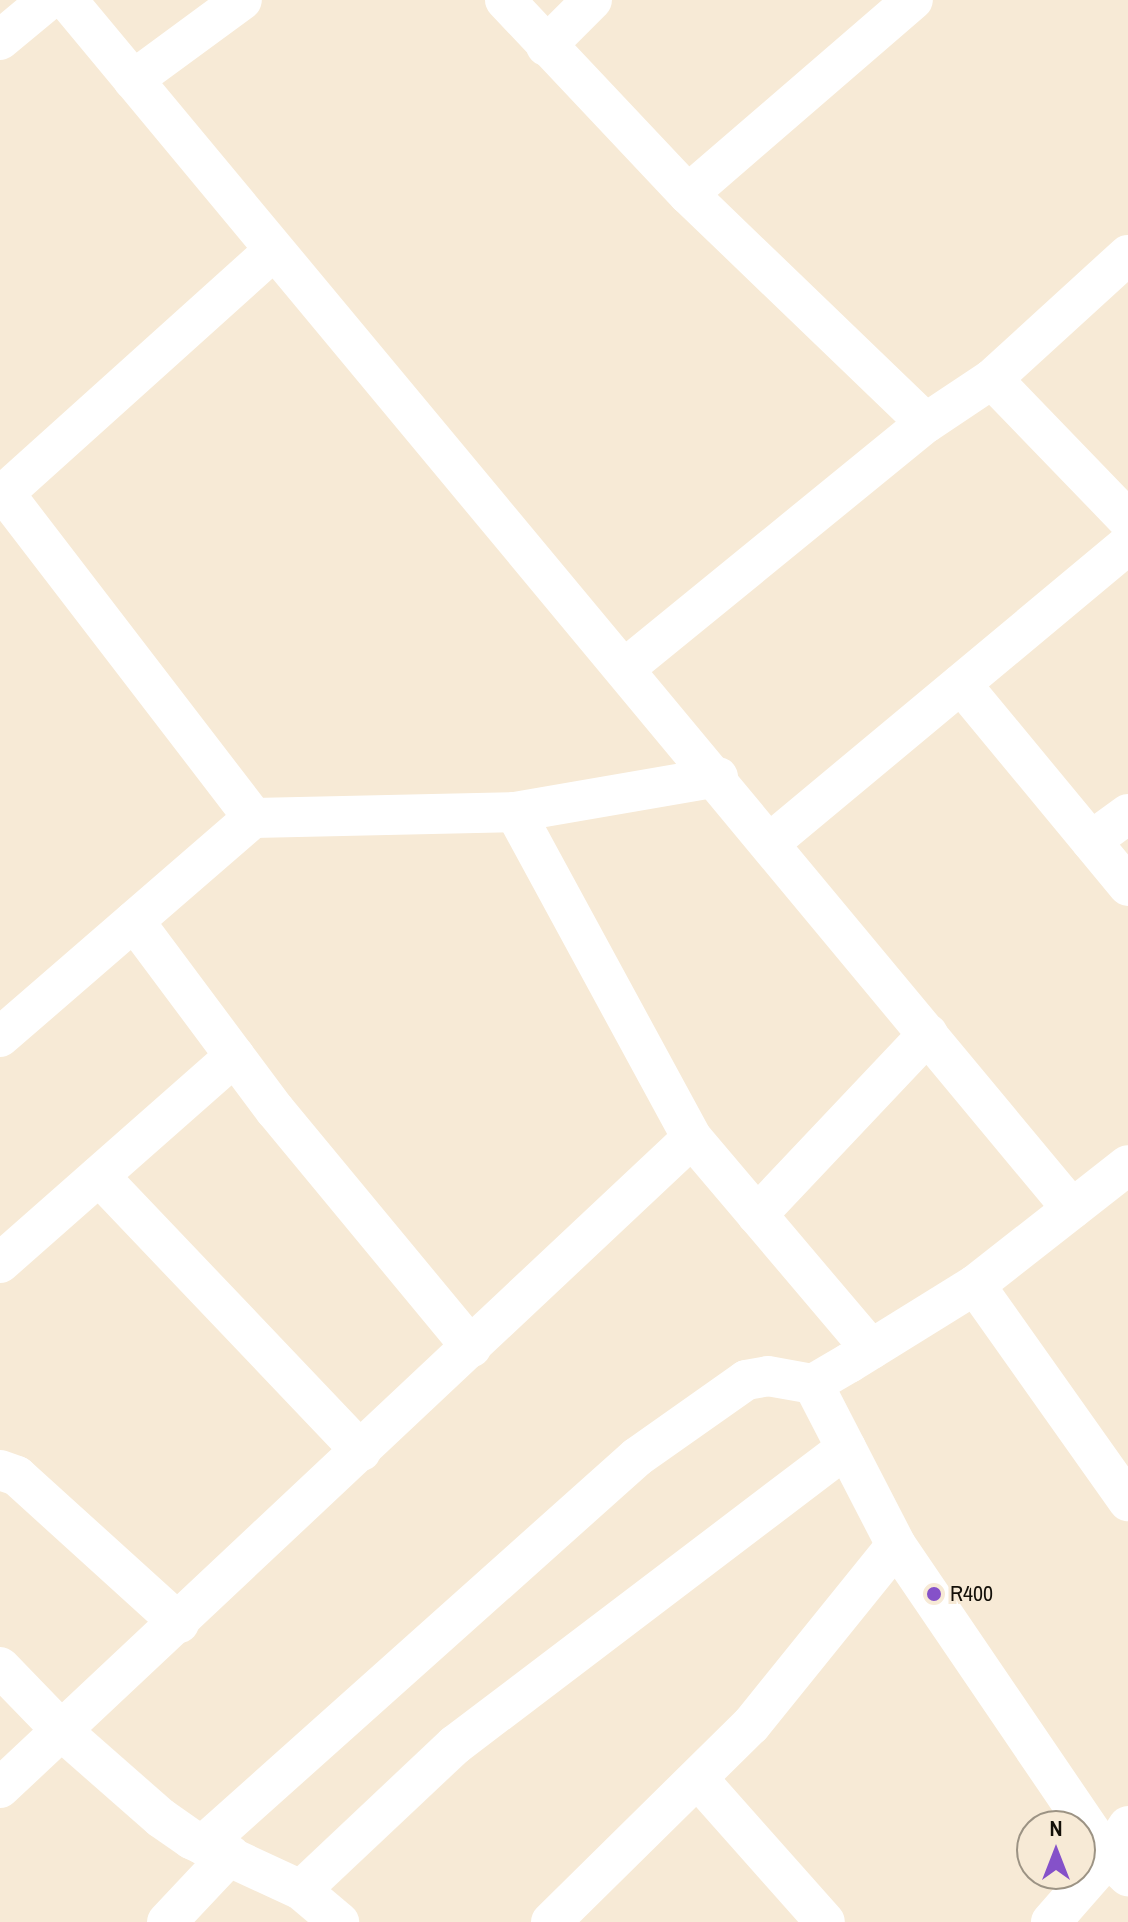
<!DOCTYPE html>
<html>
<head>
<meta charset="utf-8">
<style>
	body { margin:0 }
	#map { position:relative; width:1128px; height:1922px; overflow:hidden; background:#f7ead6; font-family:"Archivo Narrow",sans-serif }
	div>[style] { position:absolute }
	[style*='--x'] { left:calc(var(--x)*1px); top:calc(var(--y)*1px); width:calc(var(--w)*1px); rotate:calc(var(--a)*1deg) }
	.minor>* { height:40px; margin:-20px; padding:0 20px; transform-origin:20px; border-radius:20px; background:#fff }
	.dots>* { width:22px; height:22px; translate:-50% -50%; box-sizing:border-box; border:4px solid #f7ead6; border-radius:50% }
	span { translate:-50% -50%; white-space:nowrap; text-align:center; line-height:1.15; -webkit-text-stroke:6px #f7ead6; paint-order:stroke }
	.poi-label { font-size:22px; color:#141009 }
	.left { translate:0 -50%; text-align:left }
	.north { position:absolute; left:1016px; top:1810px; width:80px; height:80px; box-sizing:border-box; background:#f7ead6; border:2px solid #9c9384; border-radius:50%; rotate:0deg; font-size:22px; font-weight:700; line-height:32px; text-align:center; color:#141009 }
	.north::after { content:''; display:block; margin:auto; width:28px; height:36px; background:#8551c9; clip-path:polygon(50% 0,100% 100%,50% 72%,0 100%) }
</style>
</head>
<body>
<div id="map">
	<div class="minor">
		<i style="--x:67;--y:0;--w:1572;--a:50.26"></i>
		<i style="--x:505;--y:0;--w:267;--a:46.7"></i>
		<i style="--x:688;--y:194;--w:330;--a:43.9"></i>
		<i style="--x:0;--y:40;--w:62;--a:-39.8"></i>
		<i style="--x:546;--y:46;--w:65;--a:-45"></i>
		<i style="--x:133;--y:80;--w:135;--a:-36.3"></i>
		<i style="--x:688;--y:194;--w:297;--a:-40.8"></i>
		<i style="--x:992;--y:379;--w:196;--a:46"></i>
		<i style="--x:4;--y:493;--w:409;--a:52.5"></i>
		<i style="--x:0;--y:497;--w:369;--a:-42"></i>
		<i style="--x:624;--y:669;--w:390;--a:-39.2"></i>
		<i style="--x:926;--y:423;--w:79;--a:-33.7"></i>
		<i style="--x:992;--y:379;--w:184;--a:-42.4"></i>
		<i style="--x:961;--y:684;--w:262;--a:50.4"></i>
		<i style="--x:515;--y:812;--w:371;--a:61.5"></i>
		<i style="--x:1091;--y:841;--w:46;--a:-36.1"></i>
		<i style="--x:771;--y:842;--w:464;--a:-39.8"></i>
		<i style="--x:134;--y:921;--w:236;--a:53.3"></i>
		<i style="--x:275;--y:1110;--w:308;--a:50.4"></i>
		<i style="--x:0;--y:1037;--w:335;--a:-40.9"></i>
		<i style="--x:253;--y:818;--w:262;--a:-1.3"></i>
		<i style="--x:515;--y:812;--w:206;--a:-9.8"></i>
		<i style="--x:99;--y:1176;--w:380;--a:46.4"></i>
		<i style="--x:757;--y:1215;--w:249;--a:-46.6"></i>
		<i style="--x:0;--y:1263;--w:313;--a:-41.4"></i>
		<i style="--x:975;--y:1285;--w:265;--a:54.7"></i>
		<i style="--x:813;--y:1384;--w:181;--a:62.7"></i>
		<i style="--x:896;--y:1545;--w:377;--a:55.8"></i>
		<i style="--x:1108;--y:1857;--w:28;--a:44"></i>
		<i style="--x:0;--y:1470;--w:18;--a:19"></i>
		<i style="--x:17;--y:1476;--w:219;--a:42.2"></i>
		<i style="--x:0;--y:1667;--w:91;--a:45.9"></i>
		<i style="--x:63;--y:1732;--w:130;--a:41.3"></i>
		<i style="--x:161;--y:1818;--w:37;--a:35"></i>
		<i style="--x:191;--y:1839;--w:121;--a:24.9"></i>
		<i style="--x:301;--y:1890;--w:50;--a:40.1"></i>
		<i style="--x:698;--y:1779;--w:191;--a:48.4"></i>
		<i style="--x:0;--y:1788;--w:949;--a:-43.21"></i>
		<i style="--x:692;--y:1138;--w:277;--a:49.7"></i>
		<i style="--x:203;--y:1845;--w:582;--a:-41.8"></i>
		<i style="--x:637;--y:1457;--w:133;--a:-35.2"></i>
		<i style="--x:746;--y:1380;--w:22;--a:-10"></i>
		<i style="--x:768;--y:1376;--w:46;--a:10.1"></i>
		<i style="--x:813;--y:1384;--w:42;--a:-30.3"></i>
		<i style="--x:849;--y:1363;--w:148;--a:-31.8"></i>
		<i style="--x:975;--y:1285;--w:194;--a:-38.1"></i>
		<i style="--x:301;--y:1890;--w:212;--a:-43.3"></i>
		<i style="--x:455;--y:1745;--w:491;--a:-37.2"></i>
		<i style="--x:167;--y:1922;--w:92;--a:-46.8"></i>
		<i style="--x:551;--y:1922;--w:281;--a:-44.6"></i>
		<i style="--x:751;--y:1725;--w:231;--a:-51.1"></i>
		<i style="--x:1051;--y:1922;--w:86;--a:-48.8"></i>
		<i style="--x:1108;--y:1857;--w:37;--a:-57"></i>
	</div>
	<div class="dots">
		<i style="left:934px;top:1594px;background:#8551c9"></i>
	</div>
	<div class="poi-label">
		<span class="left" style="left:950px;top:1594px">R400</span>
	</div>
	<div class="north">N</div>
</div>
</body>
</html>
